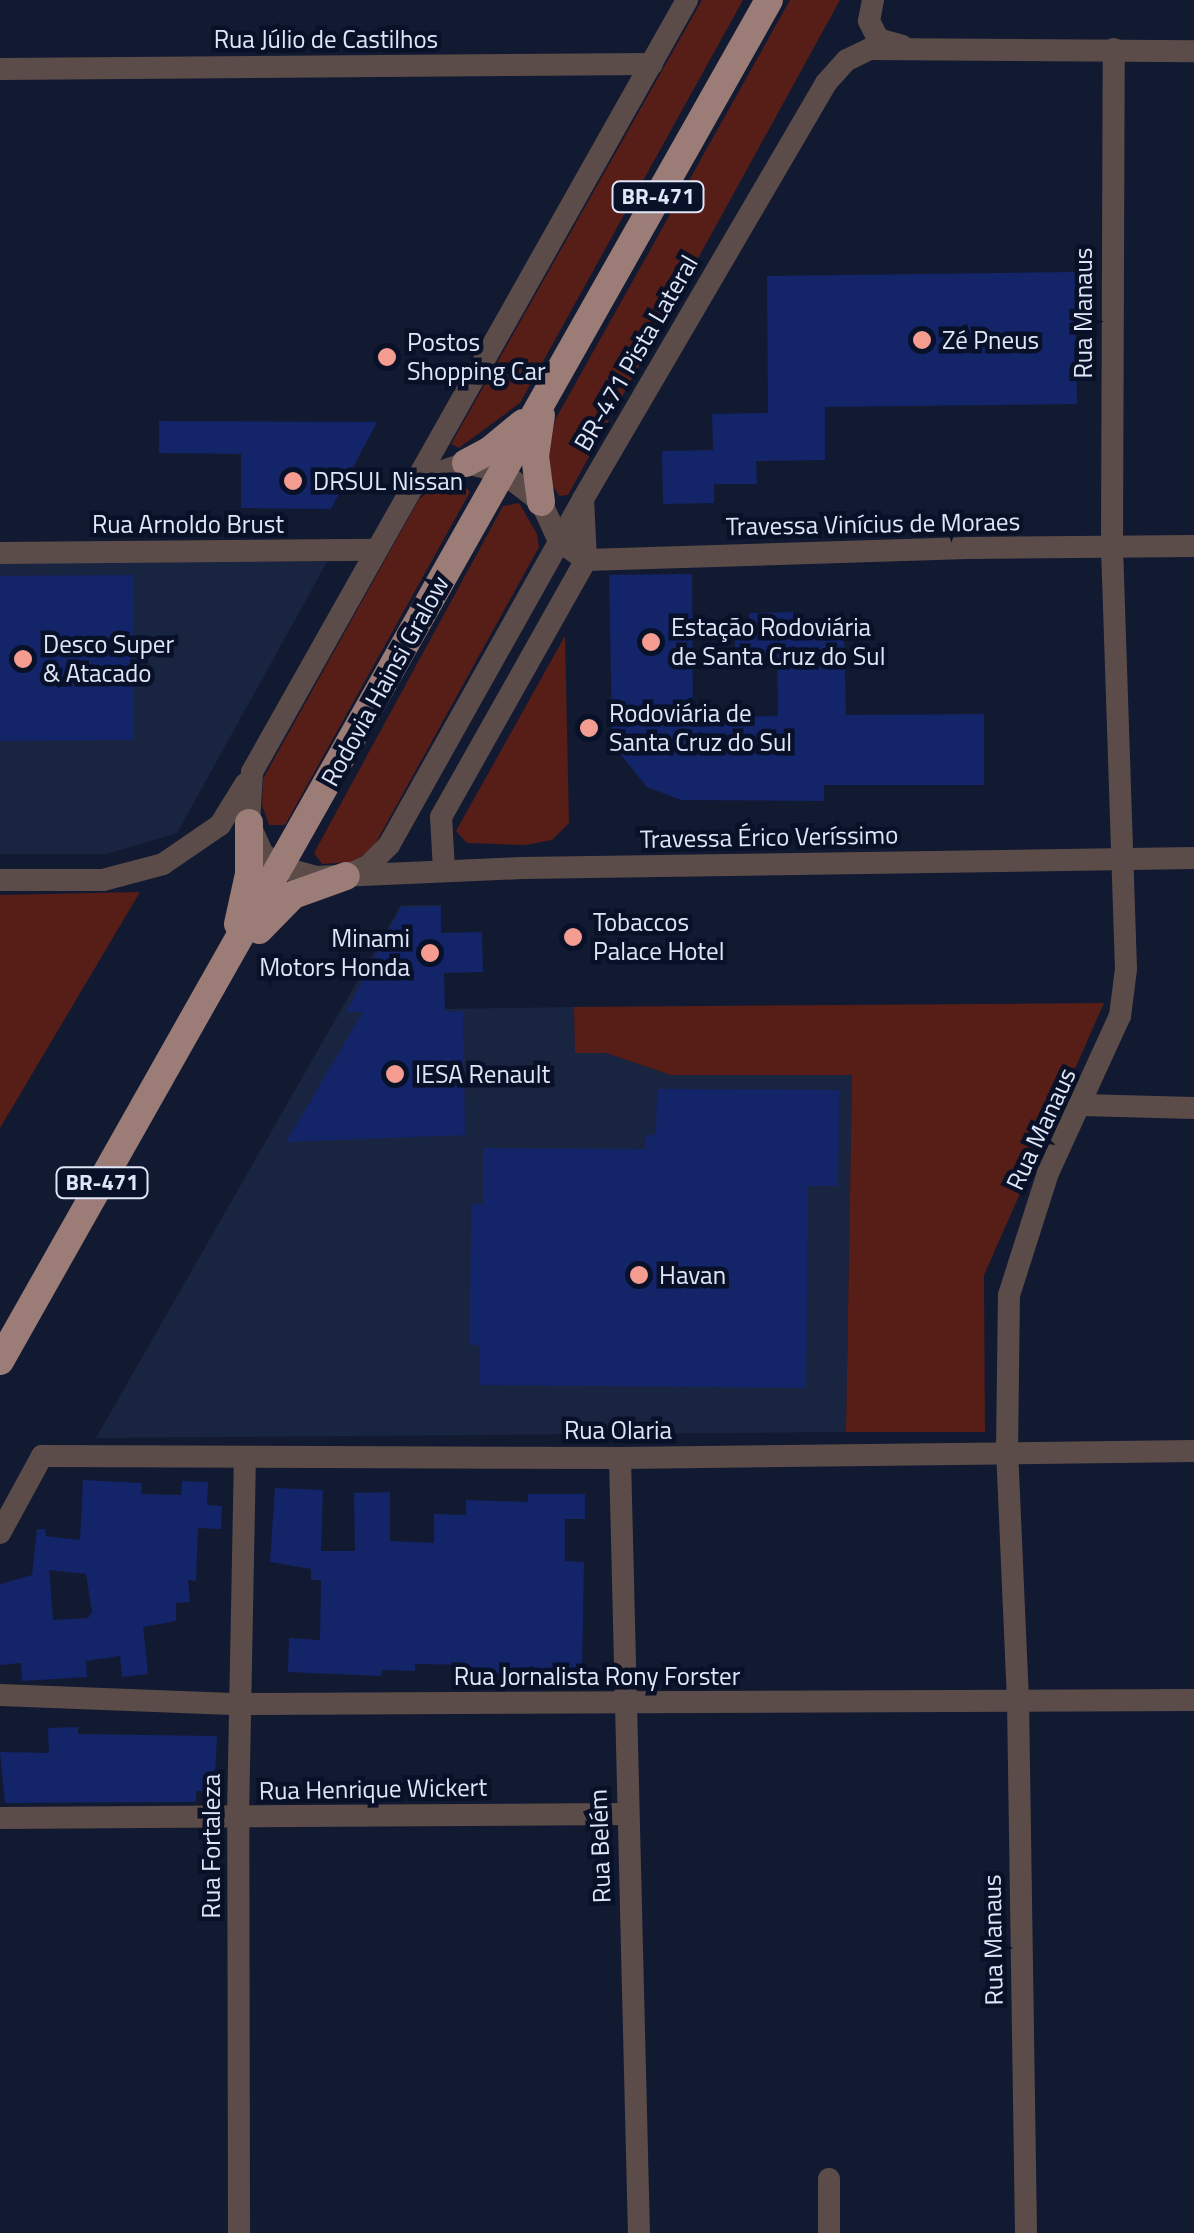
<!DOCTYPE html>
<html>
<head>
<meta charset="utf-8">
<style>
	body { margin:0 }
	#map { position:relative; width:1194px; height:2233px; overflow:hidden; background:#121a32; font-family:"Titillium Web",sans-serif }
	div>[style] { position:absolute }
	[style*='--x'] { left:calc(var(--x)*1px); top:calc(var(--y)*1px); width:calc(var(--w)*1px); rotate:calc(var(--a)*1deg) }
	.built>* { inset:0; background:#192441 }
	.green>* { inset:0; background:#571d17 }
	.building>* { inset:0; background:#132468 }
	.minor>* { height:22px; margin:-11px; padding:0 11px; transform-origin:11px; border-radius:11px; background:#5c4c49 }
	.major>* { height:28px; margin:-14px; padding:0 14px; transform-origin:14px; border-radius:14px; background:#9c7c77 }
	.dots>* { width:28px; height:28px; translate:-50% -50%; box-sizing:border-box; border:5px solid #091128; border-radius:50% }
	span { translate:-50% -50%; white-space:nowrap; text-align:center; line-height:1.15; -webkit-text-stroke:9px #091128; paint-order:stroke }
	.shield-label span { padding:2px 8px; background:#091128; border:2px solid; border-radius:8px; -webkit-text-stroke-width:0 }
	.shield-label { font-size:22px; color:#dfe6f7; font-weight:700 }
	.street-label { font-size:25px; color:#dfe6f7 }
	.poi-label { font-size:25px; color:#dfe6f7 }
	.left { translate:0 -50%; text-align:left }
	.right { translate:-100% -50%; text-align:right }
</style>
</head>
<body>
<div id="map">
	<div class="built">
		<i style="clip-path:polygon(0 560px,327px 562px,177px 833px,107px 854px,0 854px)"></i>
		<i style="clip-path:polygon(401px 905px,441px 905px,439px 1009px,574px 1007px,575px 1053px,606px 1053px,671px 1075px,852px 1075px,846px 1432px,96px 1438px)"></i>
	</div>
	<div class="green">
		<i style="clip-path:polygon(702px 0,743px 0,520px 403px,459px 448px,451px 444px)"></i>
		<i style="clip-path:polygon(790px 0,840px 0,568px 495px,559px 496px,545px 472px,555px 420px)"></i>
		<i style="clip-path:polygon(459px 480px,470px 492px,285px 825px,269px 825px,262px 805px,263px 779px,419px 499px,436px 486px)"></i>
		<i style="clip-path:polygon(519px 503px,537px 534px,539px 547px,373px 848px,353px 862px,322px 864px,314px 853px,503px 506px)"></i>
		<i style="clip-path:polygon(565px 636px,569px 823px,552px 840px,526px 845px,467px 843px,456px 831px)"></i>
		<i style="clip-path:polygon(140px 892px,0 1128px,0 895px)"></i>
		<i style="clip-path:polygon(1104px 1003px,984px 1275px,985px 1432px,846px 1432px,852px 1075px,671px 1075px,606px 1053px,575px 1053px,574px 1007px)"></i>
	</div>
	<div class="building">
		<i style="clip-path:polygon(1075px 272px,1077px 404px,825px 407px,825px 460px,756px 461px,757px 484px,714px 484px,714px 503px,663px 504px,662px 451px,713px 450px,712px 414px,768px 413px,767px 276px)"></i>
		<i style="clip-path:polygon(159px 421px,377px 422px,331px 509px,241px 508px,241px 454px,159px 453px)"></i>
		<i style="clip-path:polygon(692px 574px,693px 717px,778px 716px,777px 656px,735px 656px,735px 626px,749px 626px,749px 613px,793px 612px,794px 624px,817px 624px,817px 633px,844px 633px,846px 715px,984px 714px,984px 785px,824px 785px,824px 801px,681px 800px,647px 787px,617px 750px,612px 732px,609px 575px)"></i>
		<i style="clip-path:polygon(133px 575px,134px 740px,0 741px,0 576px)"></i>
		<i style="clip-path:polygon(441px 906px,441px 933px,482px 932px,483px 972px,444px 973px,445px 1012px,463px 1011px,465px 1135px,286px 1142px,363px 1012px,346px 1012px,401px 907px)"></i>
		<i style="clip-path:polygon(657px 1089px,839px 1090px,838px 1186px,808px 1186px,806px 1388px,480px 1385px,480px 1345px,470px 1345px,471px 1204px,483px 1205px,483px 1148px,645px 1149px,645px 1135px,656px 1135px)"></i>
		<i style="clip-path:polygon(evenodd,83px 1480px,142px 1483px,141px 1494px,181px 1495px,182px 1481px,208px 1482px,207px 1505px,222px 1506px,221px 1529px,198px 1528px,196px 1581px,188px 1580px,190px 1602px,176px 1603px,176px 1621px,143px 1627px,148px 1674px,122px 1677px,120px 1656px,86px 1661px,87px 1677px,22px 1681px,21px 1663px,0 1665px,0 1584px,32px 1575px,37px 1529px,45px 1529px,46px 1536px,80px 1540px,83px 1480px,49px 1570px,86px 1574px,92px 1612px,88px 1618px,53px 1620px,49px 1570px)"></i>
		<i style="clip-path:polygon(275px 1488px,323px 1490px,321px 1551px,355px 1551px,354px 1493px,390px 1492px,390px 1541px,434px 1543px,434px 1514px,466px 1515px,466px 1500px,528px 1502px,528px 1494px,585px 1494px,585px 1519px,565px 1519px,565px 1561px,584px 1562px,582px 1672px,502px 1674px,467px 1671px,467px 1665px,415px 1664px,415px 1671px,382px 1670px,381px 1676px,288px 1672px,289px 1638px,320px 1640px,321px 1580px,311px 1580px,311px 1569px,270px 1562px)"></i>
		<i style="clip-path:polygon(78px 1727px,78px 1734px,217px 1736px,214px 1792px,196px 1791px,196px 1802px,5px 1803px,0 1752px,49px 1753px,48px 1728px)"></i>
	</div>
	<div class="minor">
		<i style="--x:687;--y:0;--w:886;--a:119.4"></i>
		<i style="--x:252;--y:772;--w:51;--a:93.4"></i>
		<i style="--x:249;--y:823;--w:34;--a:66"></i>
		<i style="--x:263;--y:854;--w:22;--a:36"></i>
		<i style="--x:281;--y:867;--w:36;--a:16"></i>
		<i style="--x:316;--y:877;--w:206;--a:-2.5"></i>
		<i style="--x:522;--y:868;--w:672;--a:-0.85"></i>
		<i style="--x:873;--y:0;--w:21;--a:101"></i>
		<i style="--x:869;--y:21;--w:20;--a:63"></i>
		<i style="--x:878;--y:39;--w:25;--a:16"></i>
		<i style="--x:0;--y:69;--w:652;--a:-0.44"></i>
		<i style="--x:412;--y:488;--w:18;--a:-38"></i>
		<i style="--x:426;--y:477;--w:42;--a:-19.3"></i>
		<i style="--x:466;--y:463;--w:37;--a:14"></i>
		<i style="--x:502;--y:472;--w:49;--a:37.6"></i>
		<i style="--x:541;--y:502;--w:43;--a:65.2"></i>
		<i style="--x:559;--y:541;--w:33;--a:35"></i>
		<i style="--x:586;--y:560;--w:382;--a:-1.8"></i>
		<i style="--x:968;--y:548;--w:226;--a:-0.5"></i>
		<i style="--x:0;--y:553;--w:377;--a:-0.5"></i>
		<i style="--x:444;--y:870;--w:53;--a:-93.2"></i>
		<i style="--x:441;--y:817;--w:295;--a:-60.6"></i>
		<i style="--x:586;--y:560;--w:61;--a:-92.8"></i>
		<i style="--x:352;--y:873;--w:17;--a:-24"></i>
		<i style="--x:368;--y:866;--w:30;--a:-45"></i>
		<i style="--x:389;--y:845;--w:397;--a:-60.7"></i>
		<i style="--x:583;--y:499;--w:482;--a:-59.7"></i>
		<i style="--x:826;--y:83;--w:31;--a:-48"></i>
		<i style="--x:847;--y:60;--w:25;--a:-26"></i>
		<i style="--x:870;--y:49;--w:324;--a:0.4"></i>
		<i style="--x:0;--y:880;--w:103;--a:0"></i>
		<i style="--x:103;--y:880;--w:62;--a:-14.9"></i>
		<i style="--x:163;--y:864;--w:69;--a:-34.4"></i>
		<i style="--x:220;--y:825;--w:49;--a:-58.2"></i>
		<i style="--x:1081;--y:1105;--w:113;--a:1.5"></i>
		<i style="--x:620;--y:1458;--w:775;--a:88.6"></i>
		<i style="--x:0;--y:1533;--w:88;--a:-61.4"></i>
		<i style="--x:42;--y:1456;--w:578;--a:0.2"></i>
		<i style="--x:620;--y:1458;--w:574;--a:-0.7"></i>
		<i style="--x:0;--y:1695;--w:239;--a:2.2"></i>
		<i style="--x:239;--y:1704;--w:955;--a:-0.24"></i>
		<i style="--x:0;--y:1818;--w:626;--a:-0.37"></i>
		<i style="--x:829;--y:2179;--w:54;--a:90"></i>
		<i style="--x:239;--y:2233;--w:415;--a:-90.1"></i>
		<i style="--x:238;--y:1818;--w:359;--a:-88.9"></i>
		<i style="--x:1026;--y:2233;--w:532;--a:-90.86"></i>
		<i style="--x:1018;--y:1701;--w:248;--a:-92.5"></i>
		<i style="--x:1007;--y:1453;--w:158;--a:-89.3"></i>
		<i style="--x:1009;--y:1295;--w:128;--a:-72.3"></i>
		<i style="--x:1048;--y:1173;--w:173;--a:-65.4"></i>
		<i style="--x:1120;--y:1016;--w:47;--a:-82.7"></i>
		<i style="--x:1126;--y:969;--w:421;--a:-91.9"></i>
		<i style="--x:1112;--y:548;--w:499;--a:-89.8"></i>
	</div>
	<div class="major">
		<i style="--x:466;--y:463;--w:26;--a:-28"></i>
		<i style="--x:489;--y:451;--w:44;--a:-39.5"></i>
		<i style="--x:541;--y:502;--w:46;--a:-97.4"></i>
		<i style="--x:535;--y:456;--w:41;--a:-81.7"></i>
		<i style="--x:238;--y:924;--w:51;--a:-77.6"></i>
		<i style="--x:249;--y:874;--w:51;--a:-90"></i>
		<i style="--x:259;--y:930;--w:49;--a:-45.8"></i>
		<i style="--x:293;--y:895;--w:56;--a:-19.7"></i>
		<i style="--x:0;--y:1361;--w:1563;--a:-60.53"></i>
	</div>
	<div class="dots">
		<i style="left:922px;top:340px;background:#f59c90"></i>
		<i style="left:387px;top:357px;background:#f59c90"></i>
		<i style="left:293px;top:481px;background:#f59c90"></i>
		<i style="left:651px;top:642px;background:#f59c90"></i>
		<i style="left:23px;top:659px;background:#f59c90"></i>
		<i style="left:589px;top:728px;background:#f59c90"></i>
		<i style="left:573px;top:937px;background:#f59c90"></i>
		<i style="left:430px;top:953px;background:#f59c90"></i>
		<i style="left:395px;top:1074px;background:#f59c90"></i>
		<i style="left:639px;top:1275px;background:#f59c90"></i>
	</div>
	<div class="shield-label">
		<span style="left:658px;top:197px">BR-471</span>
		<span style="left:102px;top:1183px">BR-471</span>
	</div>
	<div class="street-label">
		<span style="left:326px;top:39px">Rua Júlio de Castilhos</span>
		<span style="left:1083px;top:313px;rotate:-90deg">Rua Manaus</span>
		<span style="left:636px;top:353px;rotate:-60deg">BR-471 Pista Lateral</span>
		<span style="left:188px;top:524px">Rua Arnoldo Brust</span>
		<span style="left:873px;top:524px;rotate:-1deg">Travessa Vinícius de Moraes</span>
		<span style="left:385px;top:681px;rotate:-61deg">Rodovia Hainsi Gralow</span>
		<span style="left:769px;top:837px;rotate:-1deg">Travessa Érico Veríssimo</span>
		<span style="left:1041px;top:1129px;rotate:-65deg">Rua Manaus</span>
		<span style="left:618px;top:1430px">Rua Olaria</span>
		<span style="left:597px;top:1676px">Rua Jornalista Rony Forster</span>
		<span style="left:373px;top:1789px;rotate:-1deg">Rua Henrique Wickert</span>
		<span style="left:211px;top:1846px;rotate:-90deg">Rua Fortaleza</span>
		<span style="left:600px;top:1846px;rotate:-92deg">Rua Belém</span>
		<span style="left:993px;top:1940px;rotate:-91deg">Rua Manaus</span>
	</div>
	<div class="poi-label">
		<span class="left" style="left:942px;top:340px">Zé Pneus</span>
		<span class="left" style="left:407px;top:357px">Postos<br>Shopping Car</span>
		<span class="left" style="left:313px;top:481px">DRSUL Nissan</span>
		<span class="left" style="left:671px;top:642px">Estação Rodoviária<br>de Santa Cruz do Sul</span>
		<span class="left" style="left:43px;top:659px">Desco Super<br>&amp; Atacado</span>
		<span class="left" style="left:609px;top:728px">Rodoviária de<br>Santa Cruz do Sul</span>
		<span class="left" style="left:593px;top:937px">Tobaccos<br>Palace Hotel</span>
		<span class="right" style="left:410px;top:953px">Minami<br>Motors Honda</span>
		<span class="left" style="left:415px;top:1074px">IESA Renault</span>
		<span class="left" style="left:659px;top:1275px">Havan</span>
	</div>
</div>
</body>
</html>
